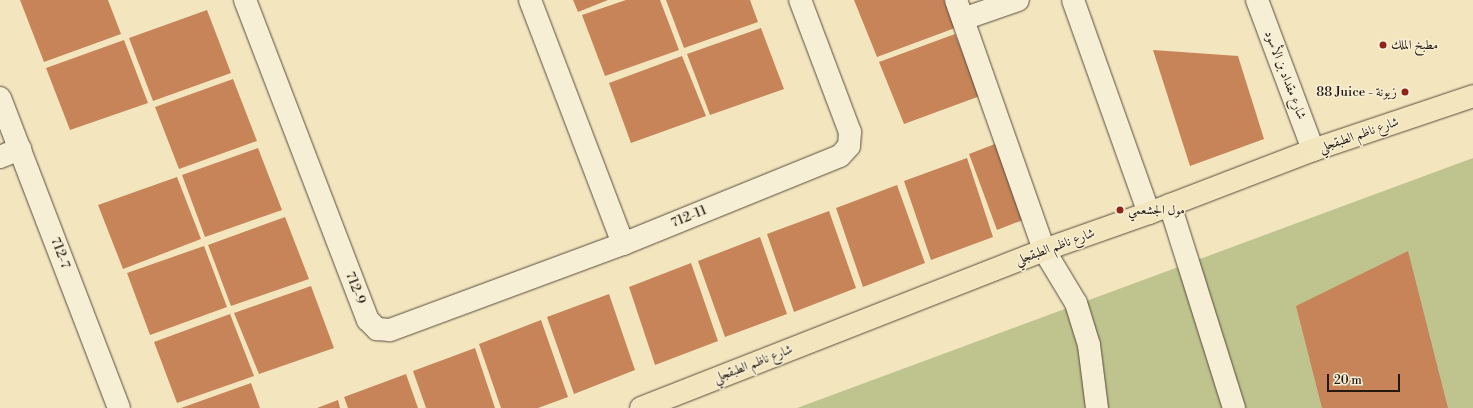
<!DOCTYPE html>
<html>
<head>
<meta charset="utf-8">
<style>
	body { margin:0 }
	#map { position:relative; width:1473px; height:408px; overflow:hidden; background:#f3e6bf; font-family:"Libre Bodoni",Amiri,serif }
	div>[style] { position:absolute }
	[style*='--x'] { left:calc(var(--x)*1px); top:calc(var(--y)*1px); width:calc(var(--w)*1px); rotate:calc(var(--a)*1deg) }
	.green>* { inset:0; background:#bfc48f }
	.building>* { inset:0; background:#c78459 }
	.roads { filter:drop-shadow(0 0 1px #584c3b) drop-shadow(0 0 1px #584c3b) }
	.minor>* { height:22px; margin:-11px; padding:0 11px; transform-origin:11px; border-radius:11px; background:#f7efd5 }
	.major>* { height:22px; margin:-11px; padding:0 11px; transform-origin:11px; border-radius:11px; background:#f3e6bf }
	.dots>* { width:11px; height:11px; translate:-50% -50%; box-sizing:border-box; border:2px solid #f7efd5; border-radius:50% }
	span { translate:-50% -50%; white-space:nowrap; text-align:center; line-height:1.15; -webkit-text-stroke:3px #f7efd5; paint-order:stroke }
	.poi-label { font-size:13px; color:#24180f }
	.left { translate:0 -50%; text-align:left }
	.right { translate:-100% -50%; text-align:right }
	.street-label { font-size:13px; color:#24180f }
	.scale { position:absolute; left:1327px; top:374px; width:73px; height:18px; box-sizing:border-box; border:2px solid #24180f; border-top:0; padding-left:5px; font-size:12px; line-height:14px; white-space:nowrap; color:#24180f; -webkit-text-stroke:3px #f7efd5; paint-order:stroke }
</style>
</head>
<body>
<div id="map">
	<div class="green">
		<i style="clip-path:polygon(1473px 158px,1473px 408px,797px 408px)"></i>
	</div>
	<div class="building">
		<i style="clip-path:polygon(20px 0,108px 0,121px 34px,44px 62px)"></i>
		<i style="clip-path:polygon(573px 0,608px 0,578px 12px)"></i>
		<i style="clip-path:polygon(626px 0,660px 0,679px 50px,605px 76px,582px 15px)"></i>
		<i style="clip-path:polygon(666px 0,750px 0,758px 22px,684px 48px)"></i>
		<i style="clip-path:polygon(854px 0,944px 0,955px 28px,877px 57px)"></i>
		<i style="clip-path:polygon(207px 10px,231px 73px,153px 101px,129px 38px)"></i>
		<i style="clip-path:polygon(761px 28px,784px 89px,710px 115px,687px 54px)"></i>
		<i style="clip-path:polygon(955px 34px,980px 96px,904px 124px,879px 62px)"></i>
		<i style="clip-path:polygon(124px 40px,148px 103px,70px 130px,46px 68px)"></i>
		<i style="clip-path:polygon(1153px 50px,1238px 56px,1264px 139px,1190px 166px)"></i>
		<i style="clip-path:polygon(682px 56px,706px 116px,631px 143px,609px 83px)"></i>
		<i style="clip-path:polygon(233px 79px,257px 141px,179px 169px,155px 107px)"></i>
		<i style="clip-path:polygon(1000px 142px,1028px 218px,997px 230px,969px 154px)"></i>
		<i style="clip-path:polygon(258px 148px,282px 210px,205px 237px,182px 175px)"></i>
		<i style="clip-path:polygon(967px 158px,993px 237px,931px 260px,904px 181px)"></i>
		<i style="clip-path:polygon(177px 177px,201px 239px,123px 269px,98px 205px)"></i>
		<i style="clip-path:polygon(897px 185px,925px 263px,863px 287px,836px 208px)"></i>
		<i style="clip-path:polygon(829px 211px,856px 288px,794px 312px,767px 234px)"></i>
		<i style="clip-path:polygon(285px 217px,309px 279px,231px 306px,208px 245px)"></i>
		<i style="clip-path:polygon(760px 237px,787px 314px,725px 337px,698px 261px)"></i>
		<i style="clip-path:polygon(204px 246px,227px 307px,150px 335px,127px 273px)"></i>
		<i style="clip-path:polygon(1408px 251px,1448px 408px,1322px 408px,1296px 306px)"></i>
		<i style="clip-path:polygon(691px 263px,718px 341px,655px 365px,629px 287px)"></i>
		<i style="clip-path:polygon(311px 286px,334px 348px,259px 374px,234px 313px)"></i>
		<i style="clip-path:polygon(609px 294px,635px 370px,574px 394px,547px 317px)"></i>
		<i style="clip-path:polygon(230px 314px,254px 376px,177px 403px,154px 342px)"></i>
		<i style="clip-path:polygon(541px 320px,568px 397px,538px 408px,501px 408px,479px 344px)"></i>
		<i style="clip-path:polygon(475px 348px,495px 408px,426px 408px,413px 371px)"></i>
		<i style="clip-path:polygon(406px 374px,418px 408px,348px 408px,344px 397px)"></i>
		<i style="clip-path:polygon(251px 383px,260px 408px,181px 408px)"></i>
		<i style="clip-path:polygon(338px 400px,340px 408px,317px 408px)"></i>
	</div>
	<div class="roads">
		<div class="minor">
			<i style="--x:245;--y:0;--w:343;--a:69"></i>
			<i style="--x:368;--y:320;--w:13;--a:45"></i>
			<i style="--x:377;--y:329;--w:13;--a:4"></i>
			<i style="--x:390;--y:330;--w:248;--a:-20.3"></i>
			<i style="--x:530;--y:0;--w:261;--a:69.1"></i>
			<i style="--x:623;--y:244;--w:234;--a:-22.1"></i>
			<i style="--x:840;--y:156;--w:13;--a:-48"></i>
			<i style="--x:849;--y:146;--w:14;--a:-86"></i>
			<i style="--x:850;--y:132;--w:141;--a:-110.7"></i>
			<i style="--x:956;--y:0;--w:265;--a:70.6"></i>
			<i style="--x:1044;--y:250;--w:62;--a:58.9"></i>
			<i style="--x:1076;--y:303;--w:44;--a:72.8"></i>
			<i style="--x:1089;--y:345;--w:64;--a:82.8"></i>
			<i style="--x:1073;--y:0;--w:226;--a:70.4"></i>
			<i style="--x:1257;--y:0;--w:160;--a:69.5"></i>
			<i style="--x:963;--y:19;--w:58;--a:-19.1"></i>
			<i style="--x:0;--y:98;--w:332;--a:69"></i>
			<i style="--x:0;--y:157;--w:22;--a:-22"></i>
			<i style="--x:1170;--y:205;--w:213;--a:72.5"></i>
		</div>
		<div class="major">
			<i style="--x:641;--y:408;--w:433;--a:-21.4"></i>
			<i style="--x:1044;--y:250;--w:111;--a:-19.4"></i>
			<i style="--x:1149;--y:213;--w:176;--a:-21"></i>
			<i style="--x:1313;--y:150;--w:169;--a:-18.6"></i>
		</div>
	</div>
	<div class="dots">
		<i style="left:1383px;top:45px;background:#8f2418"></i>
		<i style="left:1405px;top:92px;background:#8f2418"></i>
		<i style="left:1120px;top:210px;background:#8f2418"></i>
	</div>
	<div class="poi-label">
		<span class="left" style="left:1391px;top:45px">مطبخ الملك</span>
		<span class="right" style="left:1397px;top:92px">88 Juice - زيونة</span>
		<span class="left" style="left:1128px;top:210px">مول الجشعمي</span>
	</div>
	<div class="street-label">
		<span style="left:1285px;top:75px;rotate:69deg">شارع مقداد بن الأسود</span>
		<span style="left:1359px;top:135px;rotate:-19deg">شارع ناظم الطبقجلي</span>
		<span style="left:689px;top:217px;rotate:-22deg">712-11</span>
		<span style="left:1055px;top:247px;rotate:-20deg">شارع ناظم الطبقجلي</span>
		<span style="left:60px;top:253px;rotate:69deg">712-7</span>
		<span style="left:355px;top:288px;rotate:69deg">712-9</span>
		<span style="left:753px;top:364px;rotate:-21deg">شارع ناظم الطبقجلي</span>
	</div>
	<div class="scale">20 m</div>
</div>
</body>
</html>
